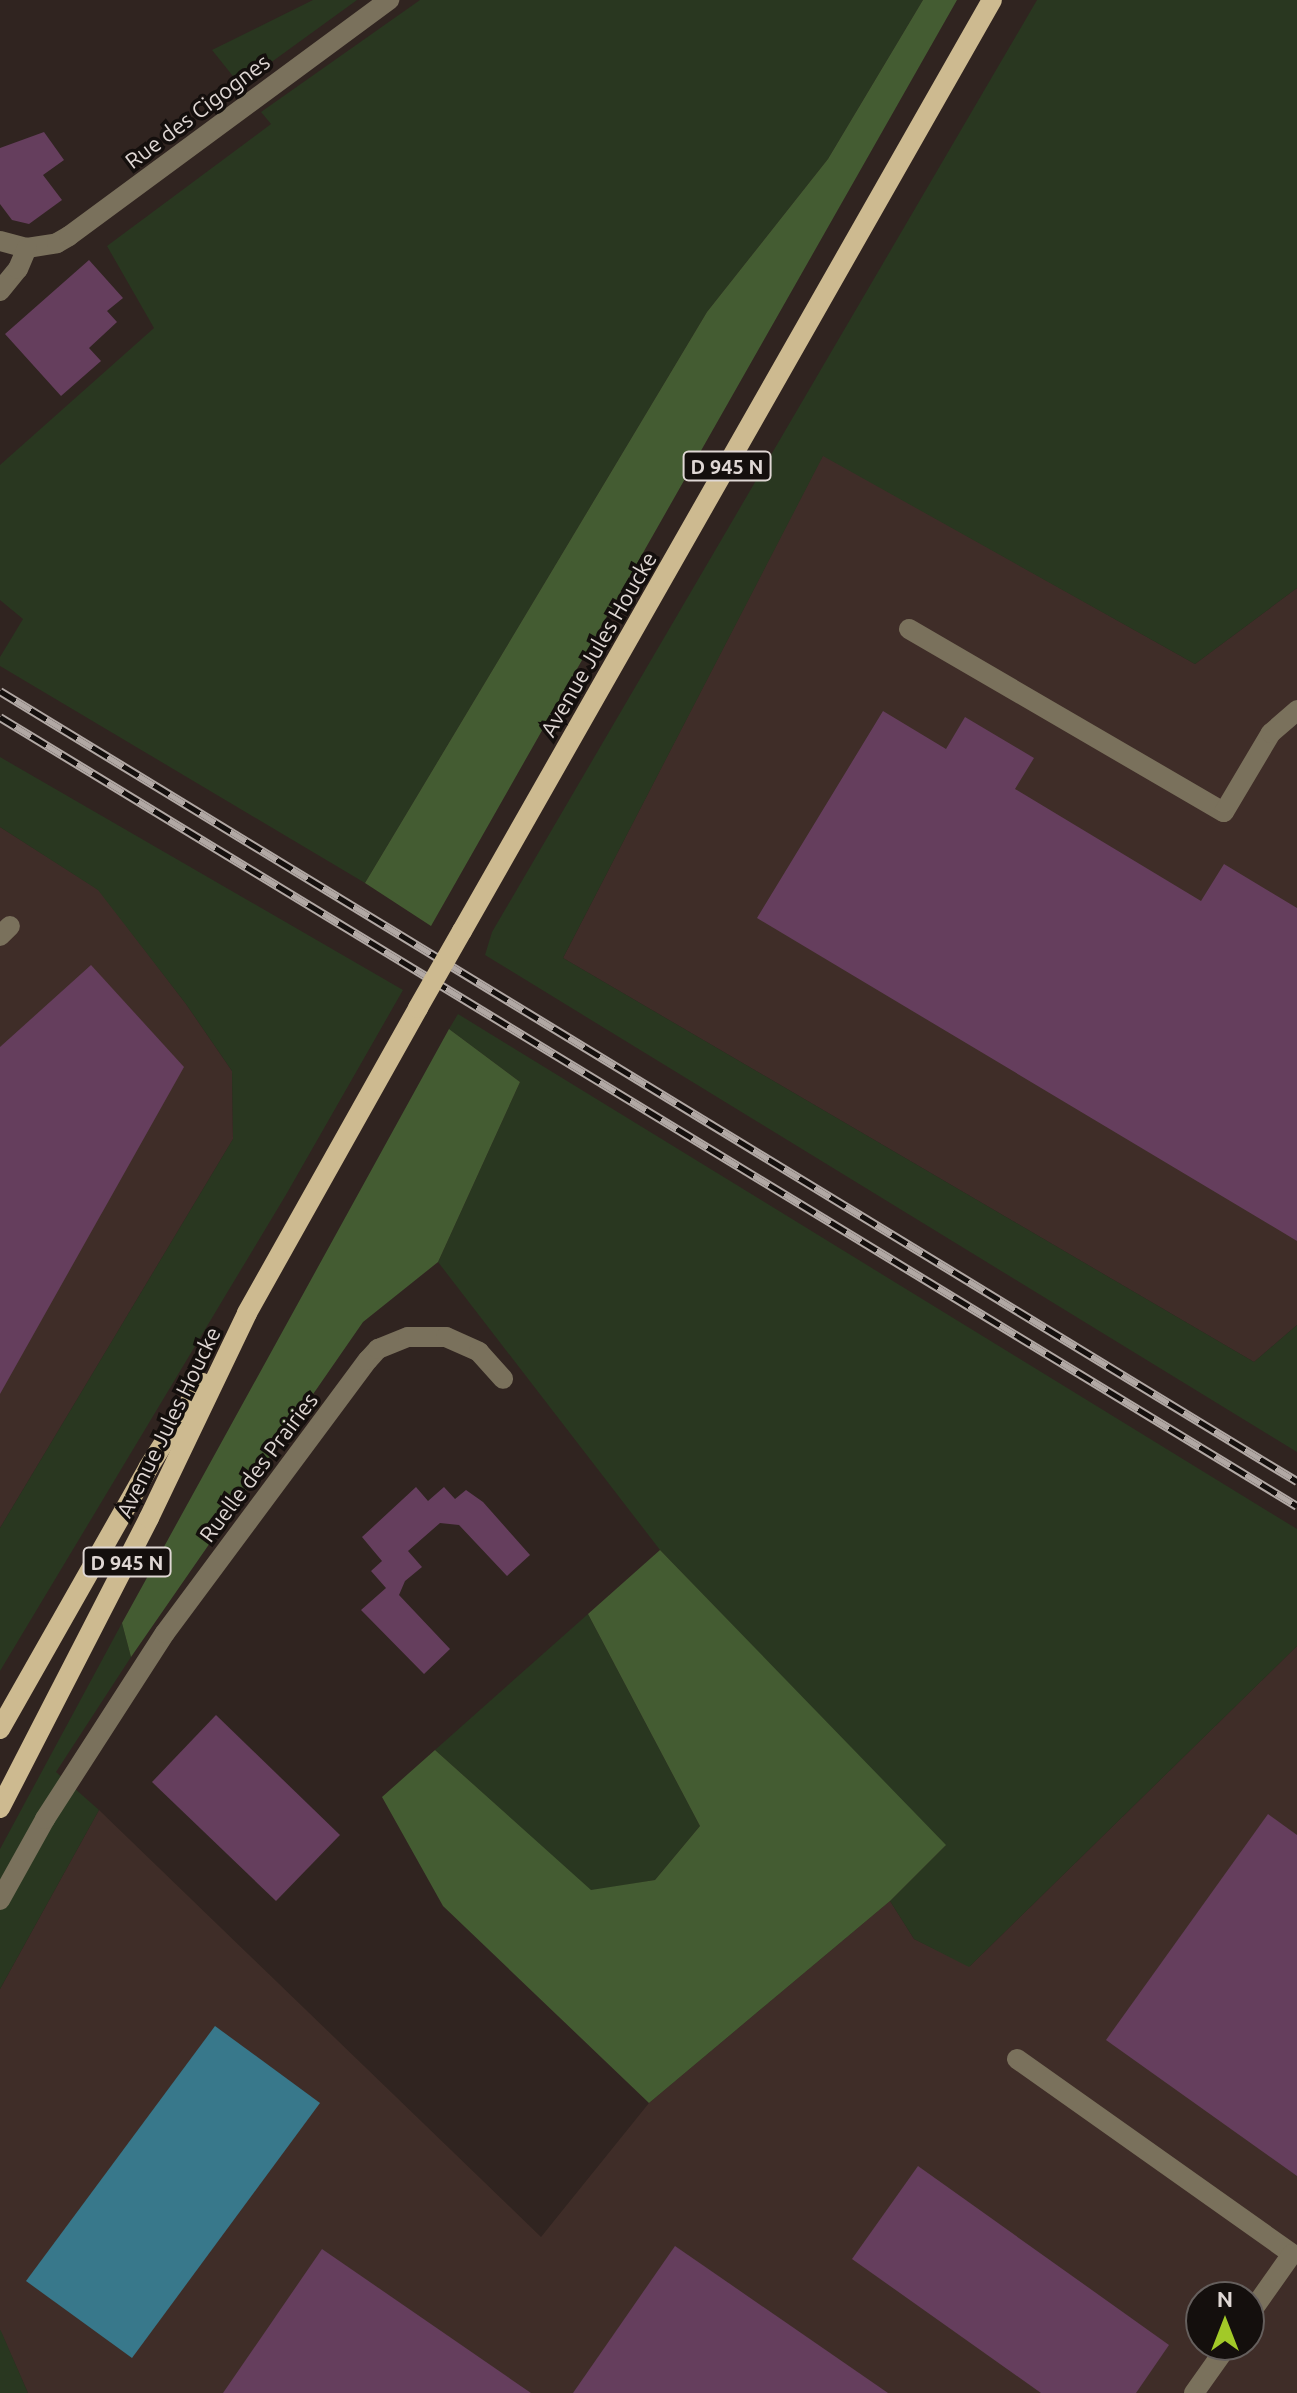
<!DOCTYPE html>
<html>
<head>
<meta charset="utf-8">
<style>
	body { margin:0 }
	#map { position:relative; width:1297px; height:2393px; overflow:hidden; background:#302420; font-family:Ubuntu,sans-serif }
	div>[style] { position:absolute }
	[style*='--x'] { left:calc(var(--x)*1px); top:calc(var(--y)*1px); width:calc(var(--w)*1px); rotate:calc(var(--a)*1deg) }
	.industrial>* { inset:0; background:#3f2d28 }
	.green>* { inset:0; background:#293720 }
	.forest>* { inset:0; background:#445c32 }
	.water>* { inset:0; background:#38788b }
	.building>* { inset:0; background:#653e5d }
	.minor>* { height:20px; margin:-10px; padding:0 10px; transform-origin:10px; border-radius:10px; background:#7a715c }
	.major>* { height:20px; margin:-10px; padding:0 10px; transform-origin:10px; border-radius:10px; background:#cdba90 }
	.rail>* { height:9px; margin-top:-4.5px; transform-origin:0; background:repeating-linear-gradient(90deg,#140f0d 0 18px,#b1a8a4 0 36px); box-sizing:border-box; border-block:2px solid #b1a8a4 }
	.major-bridge>* { height:20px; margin:-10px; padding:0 10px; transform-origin:10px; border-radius:10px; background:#cdba90 }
	span { translate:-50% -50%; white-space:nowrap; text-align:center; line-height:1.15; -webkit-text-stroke:7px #140f0d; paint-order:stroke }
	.shield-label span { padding:2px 6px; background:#140f0d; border:2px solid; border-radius:6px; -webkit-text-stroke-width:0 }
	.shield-label { font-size:20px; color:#dfd7d4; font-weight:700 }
	.street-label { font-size:22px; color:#dfd7d4 }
	.north { position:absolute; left:1185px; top:2281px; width:80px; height:80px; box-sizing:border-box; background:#140f0d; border:2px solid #655f5d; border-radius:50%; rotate:0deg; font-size:22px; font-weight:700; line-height:32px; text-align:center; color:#dfd7d4 }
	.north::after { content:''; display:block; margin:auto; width:28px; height:36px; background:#a2c928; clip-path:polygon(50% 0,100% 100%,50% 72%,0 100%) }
</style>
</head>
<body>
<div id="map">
	<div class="industrial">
		<i style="clip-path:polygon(823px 455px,1195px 664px,1297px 588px,1297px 1325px,1254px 1362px,563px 958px)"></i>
		<i style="clip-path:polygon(0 827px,99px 890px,186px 1004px,232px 1071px,233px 1139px,0 1528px)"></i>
		<i style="clip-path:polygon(evenodd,1297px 1646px,1297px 2393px,28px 2393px,0 2330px,0 1989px,99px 1810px,541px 2237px,649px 2103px,890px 1901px,914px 1939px,970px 1966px,1297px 1646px,1201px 2297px,1249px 2297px,1249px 2345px,1201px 2345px,1201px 2297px)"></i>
	</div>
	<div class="green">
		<i style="clip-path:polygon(313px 0,357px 0,240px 85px,212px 50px)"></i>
		<i style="clip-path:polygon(420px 0,923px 0,828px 159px,707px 312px,365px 883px,0 666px,0 657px,23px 619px,0 600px,0 465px,154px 328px,107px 246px,271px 124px,261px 112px)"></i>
		<i style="clip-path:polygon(1037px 0,1297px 0,1297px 588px,1195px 664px,823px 456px,563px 958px,1254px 1362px,1297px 1325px,1297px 1452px,485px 955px,492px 932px)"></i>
		<i style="clip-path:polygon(0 757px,403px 990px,287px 1193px,0 1671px,0 1528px,233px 1139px,232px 1071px,186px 1004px,98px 890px,0 827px)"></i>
		<i style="clip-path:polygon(458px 1014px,1297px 1529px,1297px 1646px,969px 1967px,914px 1939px,890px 1901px,945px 1846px,660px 1550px,438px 1262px,520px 1082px,449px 1029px)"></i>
		<i style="clip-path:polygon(588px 1614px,700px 1826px,655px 1880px,591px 1891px,435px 1750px)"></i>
		<i style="clip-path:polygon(122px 1623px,131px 1657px,56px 1772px,99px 1810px,0 1989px,0 1849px)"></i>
		<i style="clip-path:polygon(0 2330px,1px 2331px,28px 2393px,0 2393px)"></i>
	</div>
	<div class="forest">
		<i style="clip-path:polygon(923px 0,957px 0,431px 926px,365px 883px,707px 312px,828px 159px)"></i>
		<i style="clip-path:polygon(449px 1029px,520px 1082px,438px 1262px,363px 1322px,131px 1657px,122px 1623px)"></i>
		<i style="clip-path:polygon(660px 1550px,946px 1845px,890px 1901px,649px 2103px,443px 1906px,382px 1797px,435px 1750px,591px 1890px,655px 1880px,700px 1826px,588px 1614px)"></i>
	</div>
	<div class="water">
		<i style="clip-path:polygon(215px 2026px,320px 2103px,132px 2358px,26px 2281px)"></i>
	</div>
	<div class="building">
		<i style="clip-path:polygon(44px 132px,64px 160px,43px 175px,62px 200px,29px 224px,12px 220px,0 204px,0 148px)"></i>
		<i style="clip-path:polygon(89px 260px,123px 298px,107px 311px,117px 322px,89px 348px,101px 361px,61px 396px,5px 334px)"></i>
		<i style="clip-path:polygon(883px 711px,946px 749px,965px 717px,1034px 758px,1015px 789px,1201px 901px,1224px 864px,1297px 908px,1297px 1241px,757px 918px)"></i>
		<i style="clip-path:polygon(91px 965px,184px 1067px,0 1394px,0 1047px)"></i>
		<i style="clip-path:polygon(416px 1487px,428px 1501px,444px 1487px,455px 1499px,466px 1490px,483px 1502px,530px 1555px,507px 1576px,459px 1525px,440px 1523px,408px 1551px,422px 1567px,405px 1581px,399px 1595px,450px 1649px,424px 1674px,361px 1610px,386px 1588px,371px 1571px,382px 1561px,362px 1537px)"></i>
		<i style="clip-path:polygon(216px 1715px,340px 1835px,276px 1901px,152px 1782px)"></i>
		<i style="clip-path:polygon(1268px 1814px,1297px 1835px,1297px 2176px,1106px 2040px)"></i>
		<i style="clip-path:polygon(918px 2166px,1169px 2345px,1136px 2393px,1041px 2393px,852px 2259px)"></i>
		<i style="clip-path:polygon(675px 2246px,888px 2393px,573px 2393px)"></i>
		<i style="clip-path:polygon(322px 2249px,531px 2393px,223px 2393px)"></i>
	</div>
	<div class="minor">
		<i style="--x:0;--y:241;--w:28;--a:15"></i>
		<i style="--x:27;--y:248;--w:30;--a:-9"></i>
		<i style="--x:57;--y:243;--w:14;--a:-30"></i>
		<i style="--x:69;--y:236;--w:398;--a:-36.4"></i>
		<i style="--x:0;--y:291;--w:28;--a:-51"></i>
		<i style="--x:18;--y:269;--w:23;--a:-67"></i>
		<i style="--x:909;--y:629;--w:364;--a:30.2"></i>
		<i style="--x:1224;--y:812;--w:92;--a:-59.3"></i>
		<i style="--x:1271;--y:733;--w:35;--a:-41"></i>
		<i style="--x:0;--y:936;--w:14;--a:-45"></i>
		<i style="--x:0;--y:1900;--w:93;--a:-60.9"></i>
		<i style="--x:45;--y:1819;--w:221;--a:-57.2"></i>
		<i style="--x:165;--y:1633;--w:340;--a:-53.4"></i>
		<i style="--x:368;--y:1360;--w:15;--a:-48"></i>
		<i style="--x:378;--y:1349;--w:32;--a:-22"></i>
		<i style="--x:408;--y:1337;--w:38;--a:0"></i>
		<i style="--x:446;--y:1337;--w:36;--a:24"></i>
		<i style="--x:479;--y:1352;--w:36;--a:48"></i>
		<i style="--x:1017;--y:2059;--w:337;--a:35.3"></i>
		<i style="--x:1292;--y:2254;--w:75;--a:125.2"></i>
		<i style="--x:1194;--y:2393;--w:59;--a:-54.7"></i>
	</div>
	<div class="major">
		<i style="--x:462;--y:931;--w:1071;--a:-60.35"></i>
		<i style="--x:0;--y:1729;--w:300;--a:-60.4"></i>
		<i style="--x:148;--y:1468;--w:101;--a:-57.6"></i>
		<i style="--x:0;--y:1808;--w:326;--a:-62.8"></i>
		<i style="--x:149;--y:1518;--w:227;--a:-64.4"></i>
		<i style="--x:247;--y:1313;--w:350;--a:-60.7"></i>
	</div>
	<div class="rail">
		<i style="--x:0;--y:691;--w:1519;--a:31.35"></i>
		<i style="--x:0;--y:717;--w:1518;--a:31.31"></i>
	</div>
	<div class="major-bridge">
		<i style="--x:418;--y:1008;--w:89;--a:-60.3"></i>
	</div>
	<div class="shield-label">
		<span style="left:727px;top:466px">D 945 N</span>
		<span style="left:127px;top:1562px">D 945 N</span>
	</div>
	<div class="street-label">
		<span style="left:197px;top:111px;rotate:-37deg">Rue des Cigognes</span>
		<span style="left:598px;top:644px;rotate:-60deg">Avenue Jules Houcke</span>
		<span style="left:168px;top:1422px;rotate:-64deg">Avenue Jules Houcke</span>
		<span style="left:258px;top:1467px;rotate:-53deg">Ruelle des Prairies</span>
	</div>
	<div class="north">N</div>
</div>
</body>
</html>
